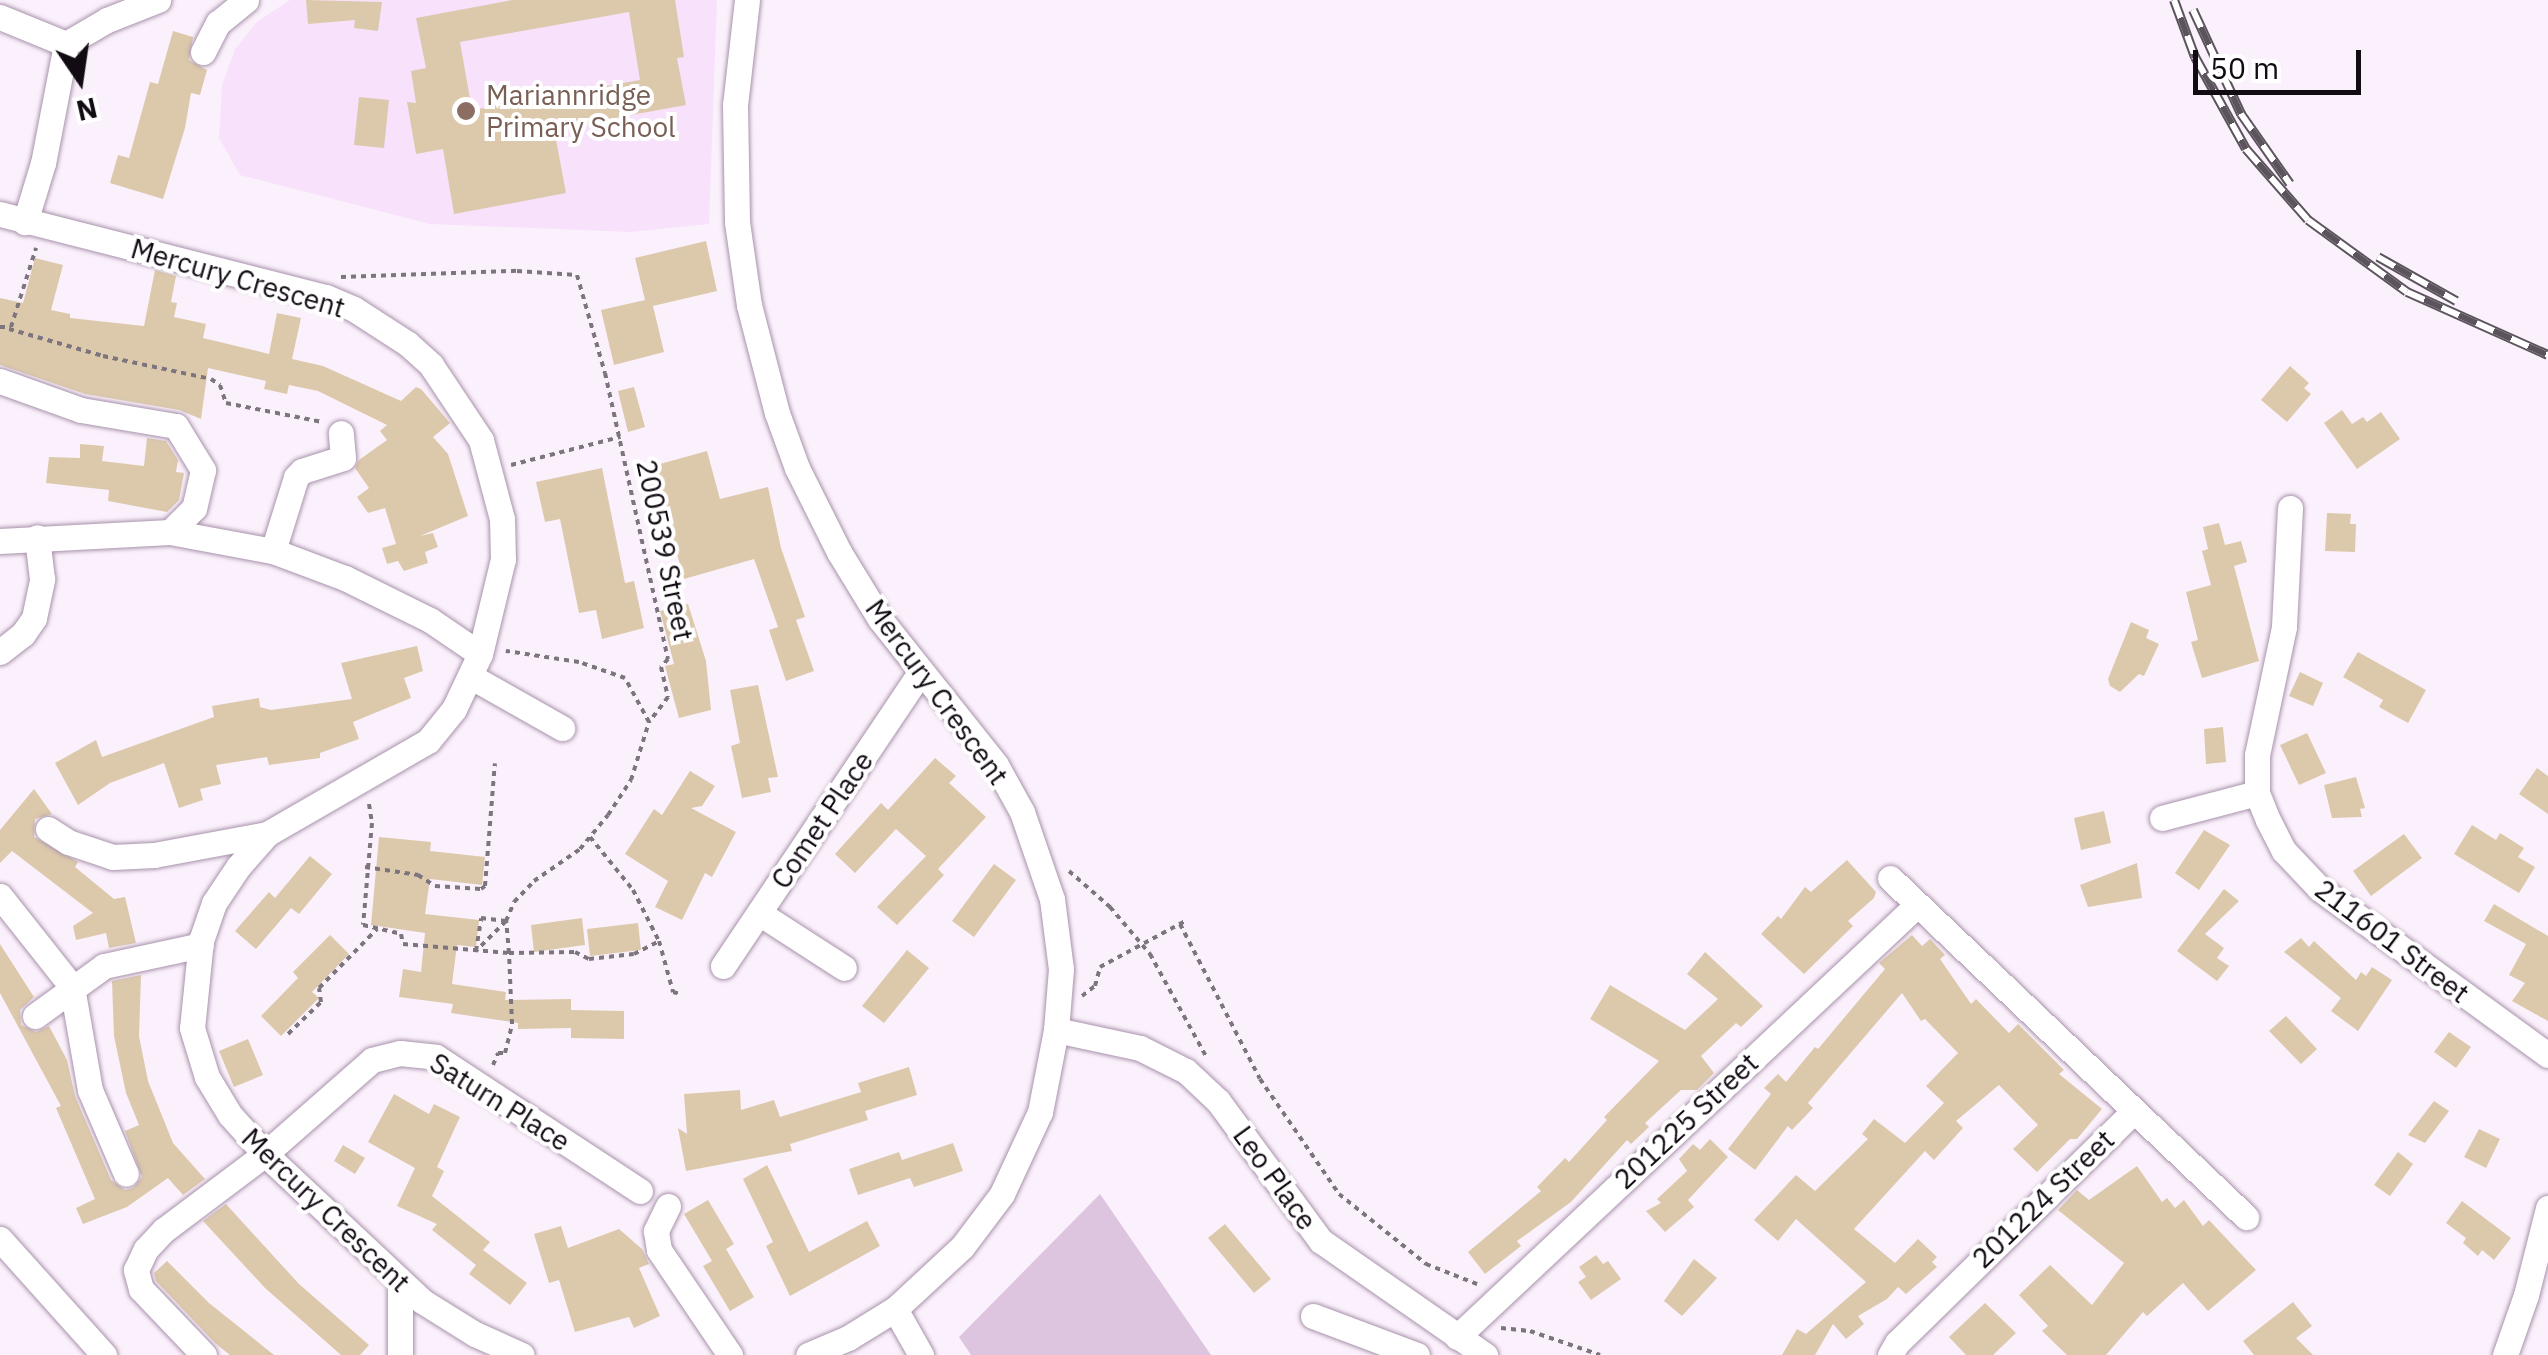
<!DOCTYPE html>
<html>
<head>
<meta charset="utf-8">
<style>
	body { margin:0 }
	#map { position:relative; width:2548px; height:1355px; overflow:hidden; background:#fbf1fc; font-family:"IBM Plex Sans",sans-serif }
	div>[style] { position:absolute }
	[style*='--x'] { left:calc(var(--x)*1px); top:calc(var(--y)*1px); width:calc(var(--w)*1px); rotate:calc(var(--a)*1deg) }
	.built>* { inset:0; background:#f8e1fb }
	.green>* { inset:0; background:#ddc5e0 }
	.building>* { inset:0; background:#dcc9ac }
	.path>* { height:4px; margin-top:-2px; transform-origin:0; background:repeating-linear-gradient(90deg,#7d757e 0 5px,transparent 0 10px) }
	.roads { filter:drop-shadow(0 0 2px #a892ab) drop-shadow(0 0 2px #a892ab) }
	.minor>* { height:25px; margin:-12.5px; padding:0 12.5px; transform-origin:12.5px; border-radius:12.5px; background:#fff }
	.rail>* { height:10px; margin-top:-5px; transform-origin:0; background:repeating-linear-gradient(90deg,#fff 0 19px,#5c545d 0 38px); box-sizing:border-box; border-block:2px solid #5c545d }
	.dots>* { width:28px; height:28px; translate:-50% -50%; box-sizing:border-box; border:5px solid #fff; border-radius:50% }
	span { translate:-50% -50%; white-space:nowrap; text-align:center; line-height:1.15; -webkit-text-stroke:8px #fff; paint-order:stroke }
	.education-label { font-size:28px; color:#785e54 }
	.left { translate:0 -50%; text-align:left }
	.street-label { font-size:28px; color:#120b13 }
	.north { position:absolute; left:30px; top:30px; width:100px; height:100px; -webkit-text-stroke:8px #fff; paint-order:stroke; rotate:167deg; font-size:28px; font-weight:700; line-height:40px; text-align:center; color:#120b13 }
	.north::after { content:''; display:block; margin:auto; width:35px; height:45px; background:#120b13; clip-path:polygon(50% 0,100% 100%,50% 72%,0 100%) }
	.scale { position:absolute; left:2193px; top:50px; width:168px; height:45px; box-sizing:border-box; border:5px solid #120b13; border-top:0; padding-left:12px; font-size:30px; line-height:35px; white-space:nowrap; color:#120b13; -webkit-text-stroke:8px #fff; paint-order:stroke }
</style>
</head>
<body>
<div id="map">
	<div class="built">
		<i style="clip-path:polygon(290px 0,717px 0,709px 224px,631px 232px,430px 224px,240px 175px,219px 138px,222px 85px,235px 49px,258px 21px)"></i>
	</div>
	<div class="green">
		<i style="clip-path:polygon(1100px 1194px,1211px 1355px,971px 1355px,959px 1337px)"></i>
	</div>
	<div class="building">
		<i style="clip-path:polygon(306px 0,382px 2px,378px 31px,354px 28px,355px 20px,308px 24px)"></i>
		<i style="clip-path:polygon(evenodd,512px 0,675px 0,684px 57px,677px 58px,686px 105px,554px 129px,566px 193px,454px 214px,443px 149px,416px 154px,407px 102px,416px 103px,411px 71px,426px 68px,416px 18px,512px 0,629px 12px,640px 80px,472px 110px,460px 42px,629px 12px)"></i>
		<i style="clip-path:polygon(173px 31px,193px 37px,189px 60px,207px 70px,200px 95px,191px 93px,185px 128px,163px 199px,110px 183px,118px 155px,129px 158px,150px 82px,158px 84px)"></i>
		<i style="clip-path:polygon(359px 97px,389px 100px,384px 148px,354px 145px)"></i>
		<i style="clip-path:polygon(706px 241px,717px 291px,653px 306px,664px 352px,614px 365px,601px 310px,645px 300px,635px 258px)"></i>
		<i style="clip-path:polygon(35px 258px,63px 265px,51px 310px,70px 314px,70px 318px,144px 326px,155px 270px,176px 276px,171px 302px,177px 303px,174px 317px,206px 324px,203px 338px,269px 354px,277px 313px,301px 318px,292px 359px,323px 366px,401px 401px,416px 387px,421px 389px,450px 423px,433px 437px,448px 454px,468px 516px,420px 536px,433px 533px,438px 547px,425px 552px,428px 563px,404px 571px,398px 561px,387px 564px,382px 548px,396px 544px,385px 508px,368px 513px,357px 497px,369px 488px,355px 468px,359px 460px,387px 440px,380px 431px,387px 425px,318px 391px,289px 385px,287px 394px,264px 389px,266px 381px,208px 368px,201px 419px,179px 410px,85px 394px,0 365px,0 298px,23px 303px)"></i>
		<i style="clip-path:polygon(2290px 366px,2309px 383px,2304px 388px,2311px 394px,2287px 422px,2261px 400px)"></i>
		<i style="clip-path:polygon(634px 387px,645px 427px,628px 432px,618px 391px)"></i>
		<i style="clip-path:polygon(2342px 410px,2352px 424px,2363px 417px,2367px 422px,2381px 412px,2400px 439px,2357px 469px,2324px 423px)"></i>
		<i style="clip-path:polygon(147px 438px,166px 441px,178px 460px,176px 472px,184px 473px,179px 500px,167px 512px,108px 501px,109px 490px,46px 483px,49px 457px,80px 458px,80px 444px,104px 446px,102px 461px,144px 466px)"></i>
		<i style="clip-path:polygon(707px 451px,720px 499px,768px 487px,781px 548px,805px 617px,796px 620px,814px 671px,786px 681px,769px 630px,778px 627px,754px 559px,684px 579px,658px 486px,647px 489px,642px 469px)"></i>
		<i style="clip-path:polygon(602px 468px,625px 583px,634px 581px,644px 628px,602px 639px,596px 610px,579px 613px,560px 519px,545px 522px,536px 482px)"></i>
		<i style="clip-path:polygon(2327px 513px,2351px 514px,2350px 524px,2356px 524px,2355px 552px,2325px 551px)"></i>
		<i style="clip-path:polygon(2219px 523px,2225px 545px,2241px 541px,2247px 562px,2234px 566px,2259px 661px,2202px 678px,2191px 642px,2198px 640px,2186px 592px,2211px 585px,2202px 551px,2208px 549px,2203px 527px)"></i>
		<i style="clip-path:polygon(688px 604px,706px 661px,711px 710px,679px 718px,665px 666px,674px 664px,660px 611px)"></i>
		<i style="clip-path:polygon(2131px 622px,2149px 630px,2146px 638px,2159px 644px,2144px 676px,2139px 674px,2120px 692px,2110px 686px,2108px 679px)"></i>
		<i style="clip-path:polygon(417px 646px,423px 671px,404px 678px,411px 698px,353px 722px,359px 739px,320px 753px,320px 758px,269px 765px,267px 757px,216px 765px,221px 784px,200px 789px,203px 800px,179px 808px,164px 763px,110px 783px,78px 805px,55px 763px,96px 740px,102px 757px,214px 717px,212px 706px,259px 698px,260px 707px,271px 710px,352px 699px,341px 663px)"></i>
		<i style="clip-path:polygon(2358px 652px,2426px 690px,2408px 723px,2379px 707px,2383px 700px,2343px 677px)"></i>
		<i style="clip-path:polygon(2300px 672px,2323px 683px,2313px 706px,2289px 696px)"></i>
		<i style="clip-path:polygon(758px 685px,778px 777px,768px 778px,771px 792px,742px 798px,731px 746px,740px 743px,730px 690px)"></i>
		<i style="clip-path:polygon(2223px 727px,2226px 762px,2206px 764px,2204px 729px)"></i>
		<i style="clip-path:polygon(2307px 733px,2326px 773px,2299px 785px,2280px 745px)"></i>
		<i style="clip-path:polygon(935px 758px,956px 776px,949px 783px,986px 817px,938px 869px,944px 875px,897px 925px,877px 907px,926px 856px,896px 829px,855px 873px,835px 854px,881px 803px,888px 810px)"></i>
		<i style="clip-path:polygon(2537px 768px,2548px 776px,2548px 814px,2519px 794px)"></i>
		<i style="clip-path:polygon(690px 771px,715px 786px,702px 806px,691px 808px,736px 832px,712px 877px,705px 873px,682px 920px,655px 907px,668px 881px,625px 854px,654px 809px,662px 815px)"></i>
		<i style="clip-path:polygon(2356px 777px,2365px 808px,2360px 809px,2362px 817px,2332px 818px,2324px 785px)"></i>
		<i style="clip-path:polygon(34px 789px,52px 814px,35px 819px,34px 837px,78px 862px,75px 867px,114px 899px,125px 897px,136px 943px,109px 948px,106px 933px,76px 940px,73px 926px,93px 913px,12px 851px,0 863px,0 830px)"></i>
		<i style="clip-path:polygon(2104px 811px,2111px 843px,2081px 850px,2074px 818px)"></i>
		<i style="clip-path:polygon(2472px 825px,2496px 840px,2500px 833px,2524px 848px,2518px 857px,2535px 867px,2519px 893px,2454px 854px)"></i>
		<i style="clip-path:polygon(2204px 830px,2230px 845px,2199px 890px,2175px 873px)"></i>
		<i style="clip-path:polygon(2404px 834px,2422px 858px,2371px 896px,2353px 871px)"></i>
		<i style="clip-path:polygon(379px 837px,431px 842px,430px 851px,485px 857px,482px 885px,430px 879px,425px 914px,479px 920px,476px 947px,457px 945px,452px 984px,506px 992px,505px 1000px,571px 999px,571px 1010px,624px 1011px,624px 1039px,571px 1038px,571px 1028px,518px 1029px,518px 1023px,451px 1013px,453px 1004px,399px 997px,403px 969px,421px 972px,425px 933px,371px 925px)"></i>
		<i style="clip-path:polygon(310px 856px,332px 874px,299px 914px,291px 908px,256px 949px,235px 931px,269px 892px,275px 898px)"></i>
		<i style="clip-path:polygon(1847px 860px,1876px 892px,1874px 898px,1848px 921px,1853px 926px,1804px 974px,1761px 934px,1778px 916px,1781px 919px,1805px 887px,1811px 892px)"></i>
		<i style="clip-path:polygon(2137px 863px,2142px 898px,2088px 907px,2080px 885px)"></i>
		<i style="clip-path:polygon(994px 864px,1016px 880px,974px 937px,952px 921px)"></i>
		<i style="clip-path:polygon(2224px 889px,2239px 901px,2205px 934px,2224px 948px,2217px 958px,2229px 966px,2217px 981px,2177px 951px)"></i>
		<i style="clip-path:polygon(2494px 904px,2548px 936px,2548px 1021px,2512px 1001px,2525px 983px,2509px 975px,2526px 944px,2484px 921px)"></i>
		<i style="clip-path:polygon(582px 918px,585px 945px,534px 952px,531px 925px)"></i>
		<i style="clip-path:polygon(638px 923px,641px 950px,590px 956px,587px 929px)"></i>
		<i style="clip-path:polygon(330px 935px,349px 954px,312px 992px,319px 998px,281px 1036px,261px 1016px,298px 978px,293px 972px)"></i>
		<i style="clip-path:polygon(1912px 935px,1922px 946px,1930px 939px,1945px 955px,1940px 959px,1971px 1004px,1976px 999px,2009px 1033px,2018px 1024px,2064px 1070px,2059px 1074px,2102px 1109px,2077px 1139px,2070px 1139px,2037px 1172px,2013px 1149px,2038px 1125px,1999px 1085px,1956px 1121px,1963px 1128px,1934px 1160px,1925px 1151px,1854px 1229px,1895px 1263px,1918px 1239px,1937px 1257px,1932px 1262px,1937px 1267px,1906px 1294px,1898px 1287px,1887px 1299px,1858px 1316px,1864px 1324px,1846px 1339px,1833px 1324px,1815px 1355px,1782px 1355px,1797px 1329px,1806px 1334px,1866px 1282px,1796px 1219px,1778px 1241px,1754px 1220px,1796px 1175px,1815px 1191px,1868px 1139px,1862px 1134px,1874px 1119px,1905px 1143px,1944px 1103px,1926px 1086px,1958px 1053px,1925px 1019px,1921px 1021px,1902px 993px,1808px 1103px,1813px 1108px,1792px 1130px,1788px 1126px,1755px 1170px,1728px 1149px,1771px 1094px,1764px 1088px,1778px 1074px,1786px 1082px,1815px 1047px,1818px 1049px,1885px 969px,1879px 963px)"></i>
		<i style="clip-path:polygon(2301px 938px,2309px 947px,2314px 941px,2356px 980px,2361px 972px,2366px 976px,2372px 967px,2392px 980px,2358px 1031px,2331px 1011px,2341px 998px,2284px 952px)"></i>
		<i style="clip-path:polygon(0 944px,34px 997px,20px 1010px,21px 1025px,36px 1032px,49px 1026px,67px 1060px,75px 1096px,111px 1180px,125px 1190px,133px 1188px,142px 1177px,125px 1131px,139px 1125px,126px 1093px,114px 1036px,112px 981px,141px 975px,139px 1036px,148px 1081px,173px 1143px,205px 1179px,183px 1195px,168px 1178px,127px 1207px,83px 1224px,76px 1208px,95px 1199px,56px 1108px,61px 1106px,0 993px)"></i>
		<i style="clip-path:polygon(907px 950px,929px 968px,884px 1023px,862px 1006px)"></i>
		<i style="clip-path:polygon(1705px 952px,1763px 1006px,1741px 1027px,1736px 1023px,1701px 1056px,1714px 1073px,1697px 1090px,1681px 1090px,1645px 1123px,1649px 1127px,1631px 1144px,1627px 1140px,1571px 1202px,1517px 1241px,1521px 1246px,1485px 1274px,1468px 1252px,1541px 1191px,1537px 1187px,1565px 1158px,1569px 1162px,1607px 1120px,1604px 1117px,1659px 1061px,1590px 1019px,1610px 985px,1685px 1030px,1718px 999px,1687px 974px)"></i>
		<i style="clip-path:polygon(2286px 1016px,2317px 1049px,2301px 1064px,2269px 1031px)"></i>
		<i style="clip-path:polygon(2449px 1032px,2471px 1047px,2456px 1068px,2434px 1052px)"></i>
		<i style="clip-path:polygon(248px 1039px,263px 1075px,234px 1087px,219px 1051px)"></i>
		<i style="clip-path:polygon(909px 1067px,917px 1095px,865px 1111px,868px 1120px,790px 1144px,792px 1151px,686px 1171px,678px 1128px,687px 1134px,684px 1094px,740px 1090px,741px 1110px,774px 1100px,780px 1117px,861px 1092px,858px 1083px)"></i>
		<i style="clip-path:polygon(394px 1094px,429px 1114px,434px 1104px,460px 1117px,437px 1167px,444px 1171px,432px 1196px,490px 1242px,483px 1250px,527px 1283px,510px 1305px,469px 1274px,476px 1265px,432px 1230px,437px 1224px,397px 1206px,415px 1168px,368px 1142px)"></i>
		<i style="clip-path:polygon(2434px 1101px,2449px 1111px,2425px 1143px,2408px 1135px)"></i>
		<i style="clip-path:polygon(2479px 1129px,2500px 1139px,2486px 1168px,2464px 1157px)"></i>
		<i style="clip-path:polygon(1710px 1139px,1728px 1157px,1688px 1200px,1694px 1207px,1665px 1232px,1646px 1211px,1661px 1203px,1657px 1199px,1687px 1171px,1679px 1159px,1693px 1144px,1700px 1150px)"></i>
		<i style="clip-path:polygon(953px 1143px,963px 1171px,914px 1187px,910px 1178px,858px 1195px,849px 1169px,899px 1152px,902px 1160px)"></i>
		<i style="clip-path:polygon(343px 1145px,365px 1158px,355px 1174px,334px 1161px)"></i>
		<i style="clip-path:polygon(2398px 1152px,2413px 1164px,2390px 1196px,2374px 1185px)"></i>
		<i style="clip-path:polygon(767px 1165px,809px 1252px,867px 1221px,880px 1246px,790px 1296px,766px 1246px,773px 1242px,743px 1179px)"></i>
		<i style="clip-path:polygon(2137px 1166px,2162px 1202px,2167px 1198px,2175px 1208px,2184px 1200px,2203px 1226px,2209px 1220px,2256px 1270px,2208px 1311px,2183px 1283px,2147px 1316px,2143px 1312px,2106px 1355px,2067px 1355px,2042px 1331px,2048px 1326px,2019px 1295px,2050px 1265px,2092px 1305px,2124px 1263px,2058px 1210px,2077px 1190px,2089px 1200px)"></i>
		<i style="clip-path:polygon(708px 1200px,734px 1244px,726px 1249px,754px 1297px,730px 1311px,703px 1266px,712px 1261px,684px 1214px)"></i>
		<i style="clip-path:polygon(2462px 1201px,2511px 1238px,2494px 1260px,2482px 1250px,2478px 1256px,2463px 1243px,2466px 1238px,2446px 1223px)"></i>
		<i style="clip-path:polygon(226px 1204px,299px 1284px,369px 1345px,360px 1355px,341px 1355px,265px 1288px,203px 1221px)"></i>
		<i style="clip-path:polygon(1225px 1224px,1271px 1279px,1254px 1293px,1208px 1238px)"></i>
		<i style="clip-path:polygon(561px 1226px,568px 1248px,619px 1229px,642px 1249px,649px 1264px,639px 1268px,660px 1316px,634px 1328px,629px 1317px,575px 1332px,559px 1280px,549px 1283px,534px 1234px)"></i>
		<i style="clip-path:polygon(1596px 1255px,1603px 1264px,1608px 1261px,1621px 1279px,1591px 1300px,1578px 1282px,1586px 1277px,1579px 1267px)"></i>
		<i style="clip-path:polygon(1694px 1259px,1717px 1278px,1682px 1316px,1664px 1301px)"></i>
		<i style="clip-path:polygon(167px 1261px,209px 1303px,274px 1355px,230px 1355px,215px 1343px,156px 1281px,154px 1273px)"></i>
		<i style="clip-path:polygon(2293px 1302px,2312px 1326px,2296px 1338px,2313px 1355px,2254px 1355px,2243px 1341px)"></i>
		<i style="clip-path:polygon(1985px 1303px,2016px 1333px,1993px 1355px,1966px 1355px,1949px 1337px)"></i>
	</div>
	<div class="path">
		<i style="--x:341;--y:277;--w:176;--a:-2"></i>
		<i style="--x:517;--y:271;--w:60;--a:3.8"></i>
		<i style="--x:577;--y:275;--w:102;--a:74.1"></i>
		<i style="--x:605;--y:373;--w:293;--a:77.6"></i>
		<i style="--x:668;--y:659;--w:11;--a:131"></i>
		<i style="--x:661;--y:667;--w:31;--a:77"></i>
		<i style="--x:668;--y:697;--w:31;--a:127"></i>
		<i style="--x:0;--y:327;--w:11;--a:0"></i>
		<i style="--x:11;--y:327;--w:83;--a:-72.4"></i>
		<i style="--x:9;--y:329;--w:98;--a:16"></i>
		<i style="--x:103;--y:356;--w:110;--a:12"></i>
		<i style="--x:211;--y:379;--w:11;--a:34"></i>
		<i style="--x:220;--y:385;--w:19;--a:72"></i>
		<i style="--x:226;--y:403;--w:98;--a:11.2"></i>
		<i style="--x:511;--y:465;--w:113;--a:-14.4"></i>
		<i style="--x:369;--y:804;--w:19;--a:81"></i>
		<i style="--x:372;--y:823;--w:102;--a:95"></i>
		<i style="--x:363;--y:925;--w:39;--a:13"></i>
		<i style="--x:401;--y:934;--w:10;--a:79"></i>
		<i style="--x:403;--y:944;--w:106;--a:4.9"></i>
		<i style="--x:509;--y:953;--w:32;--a:-95"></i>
		<i style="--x:506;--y:921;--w:21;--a:-67"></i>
		<i style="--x:514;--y:902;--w:29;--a:-46"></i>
		<i style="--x:534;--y:881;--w:56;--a:-34.8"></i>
		<i style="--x:580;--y:849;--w:44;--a:-50.5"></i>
		<i style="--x:608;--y:815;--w:42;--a:-56.7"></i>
		<i style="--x:631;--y:780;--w:61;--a:-72.8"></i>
		<i style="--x:649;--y:722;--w:50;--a:-118.6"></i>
		<i style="--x:625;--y:678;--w:49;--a:-160.8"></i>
		<i style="--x:579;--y:662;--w:74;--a:-171.4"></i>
		<i style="--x:590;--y:837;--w:68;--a:50.9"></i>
		<i style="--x:633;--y:890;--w:57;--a:63"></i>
		<i style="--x:659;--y:941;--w:53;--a:74.6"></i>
		<i style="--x:673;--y:992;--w:7;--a:16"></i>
		<i style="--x:365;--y:867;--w:54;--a:8.6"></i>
		<i style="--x:418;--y:875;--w:20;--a:33"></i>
		<i style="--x:435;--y:886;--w:46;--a:3.7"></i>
		<i style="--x:481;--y:889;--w:5;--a:-37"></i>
		<i style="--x:485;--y:886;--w:123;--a:-85.4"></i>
		<i style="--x:1069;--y:871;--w:55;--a:41.3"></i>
		<i style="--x:1110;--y:907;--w:62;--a:49.6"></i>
		<i style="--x:1150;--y:954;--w:119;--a:61.3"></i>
		<i style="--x:481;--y:918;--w:25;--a:7"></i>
		<i style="--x:506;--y:921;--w:42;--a:135"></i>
		<i style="--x:476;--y:951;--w:33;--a:-81"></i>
		<i style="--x:1180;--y:924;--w:174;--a:62.7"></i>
		<i style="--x:1260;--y:1079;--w:140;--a:55.5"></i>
		<i style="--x:1339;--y:1194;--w:112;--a:38.8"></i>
		<i style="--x:1426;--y:1264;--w:55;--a:21.4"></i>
		<i style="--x:1082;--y:996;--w:16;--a:-38"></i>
		<i style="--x:1095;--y:986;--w:20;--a:-75"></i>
		<i style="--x:1100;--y:967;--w:99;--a:-28.4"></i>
		<i style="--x:288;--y:1034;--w:46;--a:-44.1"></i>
		<i style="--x:321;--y:1002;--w:14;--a:-98"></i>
		<i style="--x:319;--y:988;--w:83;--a:-45.5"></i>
		<i style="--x:493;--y:1065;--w:13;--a:-67"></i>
		<i style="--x:498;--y:1053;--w:7;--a:0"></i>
		<i style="--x:505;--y:1053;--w:30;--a:-76"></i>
		<i style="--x:512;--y:1024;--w:71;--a:-92.4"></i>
		<i style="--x:509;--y:953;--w:66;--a:-0.9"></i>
		<i style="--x:575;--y:952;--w:16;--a:27"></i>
		<i style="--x:589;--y:959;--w:45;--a:-6.3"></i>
		<i style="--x:634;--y:954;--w:28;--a:-27"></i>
		<i style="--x:1501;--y:1328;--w:29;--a:6"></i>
		<i style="--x:1530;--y:1331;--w:74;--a:18.9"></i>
	</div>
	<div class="roads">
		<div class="minor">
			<i style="--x:747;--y:0;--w:106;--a:96.5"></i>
			<i style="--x:735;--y:105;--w:117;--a:89"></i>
			<i style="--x:737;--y:222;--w:84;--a:81.8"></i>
			<i style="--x:749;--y:305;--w:112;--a:75.5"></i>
			<i style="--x:777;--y:413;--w:59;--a:70"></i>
			<i style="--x:797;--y:468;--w:94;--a:63.4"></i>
			<i style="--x:839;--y:552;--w:79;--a:58.5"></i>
			<i style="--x:880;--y:619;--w:186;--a:51.5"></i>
			<i style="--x:996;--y:765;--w:54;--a:61"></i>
			<i style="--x:1022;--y:812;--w:92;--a:71"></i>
			<i style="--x:1052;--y:899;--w:71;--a:82.7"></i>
			<i style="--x:1061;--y:969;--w:61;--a:94.7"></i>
			<i style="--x:1056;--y:1030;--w:84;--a:101"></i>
			<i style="--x:1040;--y:1112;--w:90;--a:114.9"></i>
			<i style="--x:1002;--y:1194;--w:66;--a:127"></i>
			<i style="--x:962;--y:1247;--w:91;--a:137.2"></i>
			<i style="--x:895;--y:1309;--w:55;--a:148.3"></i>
			<i style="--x:848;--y:1338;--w:43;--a:157"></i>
			<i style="--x:0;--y:17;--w:71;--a:22.2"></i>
			<i style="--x:66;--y:44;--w:121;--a:100.9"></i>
			<i style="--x:43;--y:163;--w:62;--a:107"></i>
			<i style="--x:66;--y:44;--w:48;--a:-30.3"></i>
			<i style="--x:107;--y:20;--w:55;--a:-21.4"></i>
			<i style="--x:203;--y:52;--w:33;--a:-63"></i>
			<i style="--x:218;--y:23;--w:36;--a:-39"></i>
			<i style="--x:0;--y:214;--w:336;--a:14.3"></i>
			<i style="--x:326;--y:297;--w:30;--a:23"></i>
			<i style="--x:354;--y:309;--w:64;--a:32.9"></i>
			<i style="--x:408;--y:344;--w:31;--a:42"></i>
			<i style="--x:431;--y:365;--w:90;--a:56.3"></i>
			<i style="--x:481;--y:440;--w:82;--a:75.1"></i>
			<i style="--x:502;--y:519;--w:40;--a:88.6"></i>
			<i style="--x:503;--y:559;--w:98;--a:103.6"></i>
			<i style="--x:480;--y:654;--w:61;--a:115.3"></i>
			<i style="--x:454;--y:709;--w:41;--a:129.1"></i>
			<i style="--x:428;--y:741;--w:186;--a:150"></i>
			<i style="--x:267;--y:834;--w:44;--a:131.3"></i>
			<i style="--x:238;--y:867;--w:43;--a:123.7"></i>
			<i style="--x:214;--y:903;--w:39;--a:109"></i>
			<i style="--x:201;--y:940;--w:88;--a:95.8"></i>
			<i style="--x:192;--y:1028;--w:51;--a:73"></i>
			<i style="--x:207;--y:1077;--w:44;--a:58.8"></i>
			<i style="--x:230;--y:1115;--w:52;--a:48.1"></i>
			<i style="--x:265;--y:1154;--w:215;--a:43.1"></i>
			<i style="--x:422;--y:1301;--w:62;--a:31.9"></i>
			<i style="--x:475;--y:1334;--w:51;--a:24.1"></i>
			<i style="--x:0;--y:381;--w:86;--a:19.7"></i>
			<i style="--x:81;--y:410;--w:96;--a:9.6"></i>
			<i style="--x:176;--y:426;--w:52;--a:58.5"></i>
			<i style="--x:203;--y:470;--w:39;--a:103"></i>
			<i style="--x:194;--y:508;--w:34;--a:135"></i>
			<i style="--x:2290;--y:508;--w:119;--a:92.9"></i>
			<i style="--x:2284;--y:627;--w:131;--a:101.9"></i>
			<i style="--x:2257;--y:755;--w:38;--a:90"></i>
			<i style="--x:2257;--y:793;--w:29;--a:68"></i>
			<i style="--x:2268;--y:820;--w:35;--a:63"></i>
			<i style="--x:2284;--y:851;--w:52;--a:46.5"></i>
			<i style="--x:2320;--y:889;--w:282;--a:36.1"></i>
			<i style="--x:0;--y:541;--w:170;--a:-3"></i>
			<i style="--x:170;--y:532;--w:105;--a:10.5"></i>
			<i style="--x:273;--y:551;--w:77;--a:20.6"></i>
			<i style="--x:345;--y:578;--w:95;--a:26.3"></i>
			<i style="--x:430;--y:620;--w:60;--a:34.2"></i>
			<i style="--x:273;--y:551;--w:77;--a:-72.7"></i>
			<i style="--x:296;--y:477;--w:8;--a:-45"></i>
			<i style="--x:302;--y:471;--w:43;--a:-17.6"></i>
			<i style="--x:343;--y:458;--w:25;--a:-95"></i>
			<i style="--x:0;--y:652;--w:29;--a:-38"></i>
			<i style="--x:23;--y:634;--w:19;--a:-55"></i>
			<i style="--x:34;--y:618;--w:40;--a:-78"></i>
			<i style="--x:42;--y:579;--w:42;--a:-96.8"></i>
			<i style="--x:470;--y:676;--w:106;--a:29.5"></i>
			<i style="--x:2162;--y:818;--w:98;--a:-14.7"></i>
			<i style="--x:48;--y:829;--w:24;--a:33"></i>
			<i style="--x:68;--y:842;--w:47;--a:18.4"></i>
			<i style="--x:113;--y:857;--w:41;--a:-2.8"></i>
			<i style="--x:154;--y:855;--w:115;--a:-10.5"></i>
			<i style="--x:1890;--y:878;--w:492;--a:43.6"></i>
			<i style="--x:0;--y:896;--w:116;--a:51.6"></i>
			<i style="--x:72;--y:987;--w:105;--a:80.1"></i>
			<i style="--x:90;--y:1090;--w:91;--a:66.8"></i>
			<i style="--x:759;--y:913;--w:101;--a:32.9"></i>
			<i style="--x:723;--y:966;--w:353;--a:-56.1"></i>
			<i style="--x:35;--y:1016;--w:85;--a:-35.9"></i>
			<i style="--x:104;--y:966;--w:99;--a:-12.2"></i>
			<i style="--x:1056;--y:1030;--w:86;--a:12.1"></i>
			<i style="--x:1140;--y:1048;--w:51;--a:26.6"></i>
			<i style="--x:1186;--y:1071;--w:44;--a:43.2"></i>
			<i style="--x:1218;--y:1101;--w:174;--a:53.7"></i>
			<i style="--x:1321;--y:1241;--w:200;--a:34.8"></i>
			<i style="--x:668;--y:1206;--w:28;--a:116"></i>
			<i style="--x:656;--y:1231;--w:19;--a:81"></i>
			<i style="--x:659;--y:1250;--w:127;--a:55.9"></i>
			<i style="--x:0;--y:1239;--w:156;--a:48.1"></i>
			<i style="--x:400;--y:1282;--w:73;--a:90"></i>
			<i style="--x:895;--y:1309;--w:53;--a:60.5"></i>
			<i style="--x:1313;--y:1316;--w:111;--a:20.6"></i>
			<i style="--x:1457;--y:1337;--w:630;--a:-43.2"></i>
			<i style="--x:204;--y:1355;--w:91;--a:-133.7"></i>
			<i style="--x:141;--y:1289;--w:20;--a:-105"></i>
			<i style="--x:136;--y:1270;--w:23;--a:-65"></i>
			<i style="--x:146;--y:1249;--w:26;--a:-47"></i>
			<i style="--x:164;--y:1230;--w:126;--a:-37"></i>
			<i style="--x:265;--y:1154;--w:142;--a:-41.3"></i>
			<i style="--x:372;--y:1060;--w:29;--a:-14"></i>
			<i style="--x:400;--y:1053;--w:36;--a:6"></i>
			<i style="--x:436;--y:1057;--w:244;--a:33.3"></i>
			<i style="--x:1890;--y:1355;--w:14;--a:-60"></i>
			<i style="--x:1897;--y:1343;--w:330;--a:-44.4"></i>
			<i style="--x:2505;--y:1355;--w:64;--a:-70.7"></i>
			<i style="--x:2526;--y:1295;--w:90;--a:-75.8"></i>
		</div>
	</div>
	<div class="rail">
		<i style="--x:2174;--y:0;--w:61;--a:69.8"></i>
		<i style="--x:2195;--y:57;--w:105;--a:61"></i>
		<i style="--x:2246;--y:149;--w:94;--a:48.9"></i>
		<i style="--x:2308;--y:220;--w:122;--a:36"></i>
		<i style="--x:2407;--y:292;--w:154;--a:24.1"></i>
		<i style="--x:2193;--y:10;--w:115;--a:65.2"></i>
		<i style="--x:2241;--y:114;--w:85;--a:55"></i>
		<i style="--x:2378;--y:257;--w:90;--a:29.4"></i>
	</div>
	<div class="dots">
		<i style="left:466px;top:111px;background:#8d6e63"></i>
	</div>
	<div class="education-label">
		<span class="left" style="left:486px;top:111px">Mariannridge<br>Primary School</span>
	</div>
	<div class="street-label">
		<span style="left:238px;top:278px;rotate:16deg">Mercury Crescent</span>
		<span style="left:665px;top:550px;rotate:78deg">200539 Street</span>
		<span style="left:937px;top:692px;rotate:54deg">Mercury Crescent</span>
		<span style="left:822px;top:820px;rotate:-56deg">Comet Place</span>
		<span style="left:2392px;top:941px;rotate:37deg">211601 Street</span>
		<span style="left:500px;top:1102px;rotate:32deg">Saturn Place</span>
		<span style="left:1686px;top:1121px;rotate:-43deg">201225 Street</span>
		<span style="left:1275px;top:1178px;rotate:54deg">Leo Place</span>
		<span style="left:2043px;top:1199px;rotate:-44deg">201224 Street</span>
		<span style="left:326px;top:1210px;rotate:44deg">Mercury Crescent</span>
	</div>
	<div class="north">N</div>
	<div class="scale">50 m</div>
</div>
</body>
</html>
